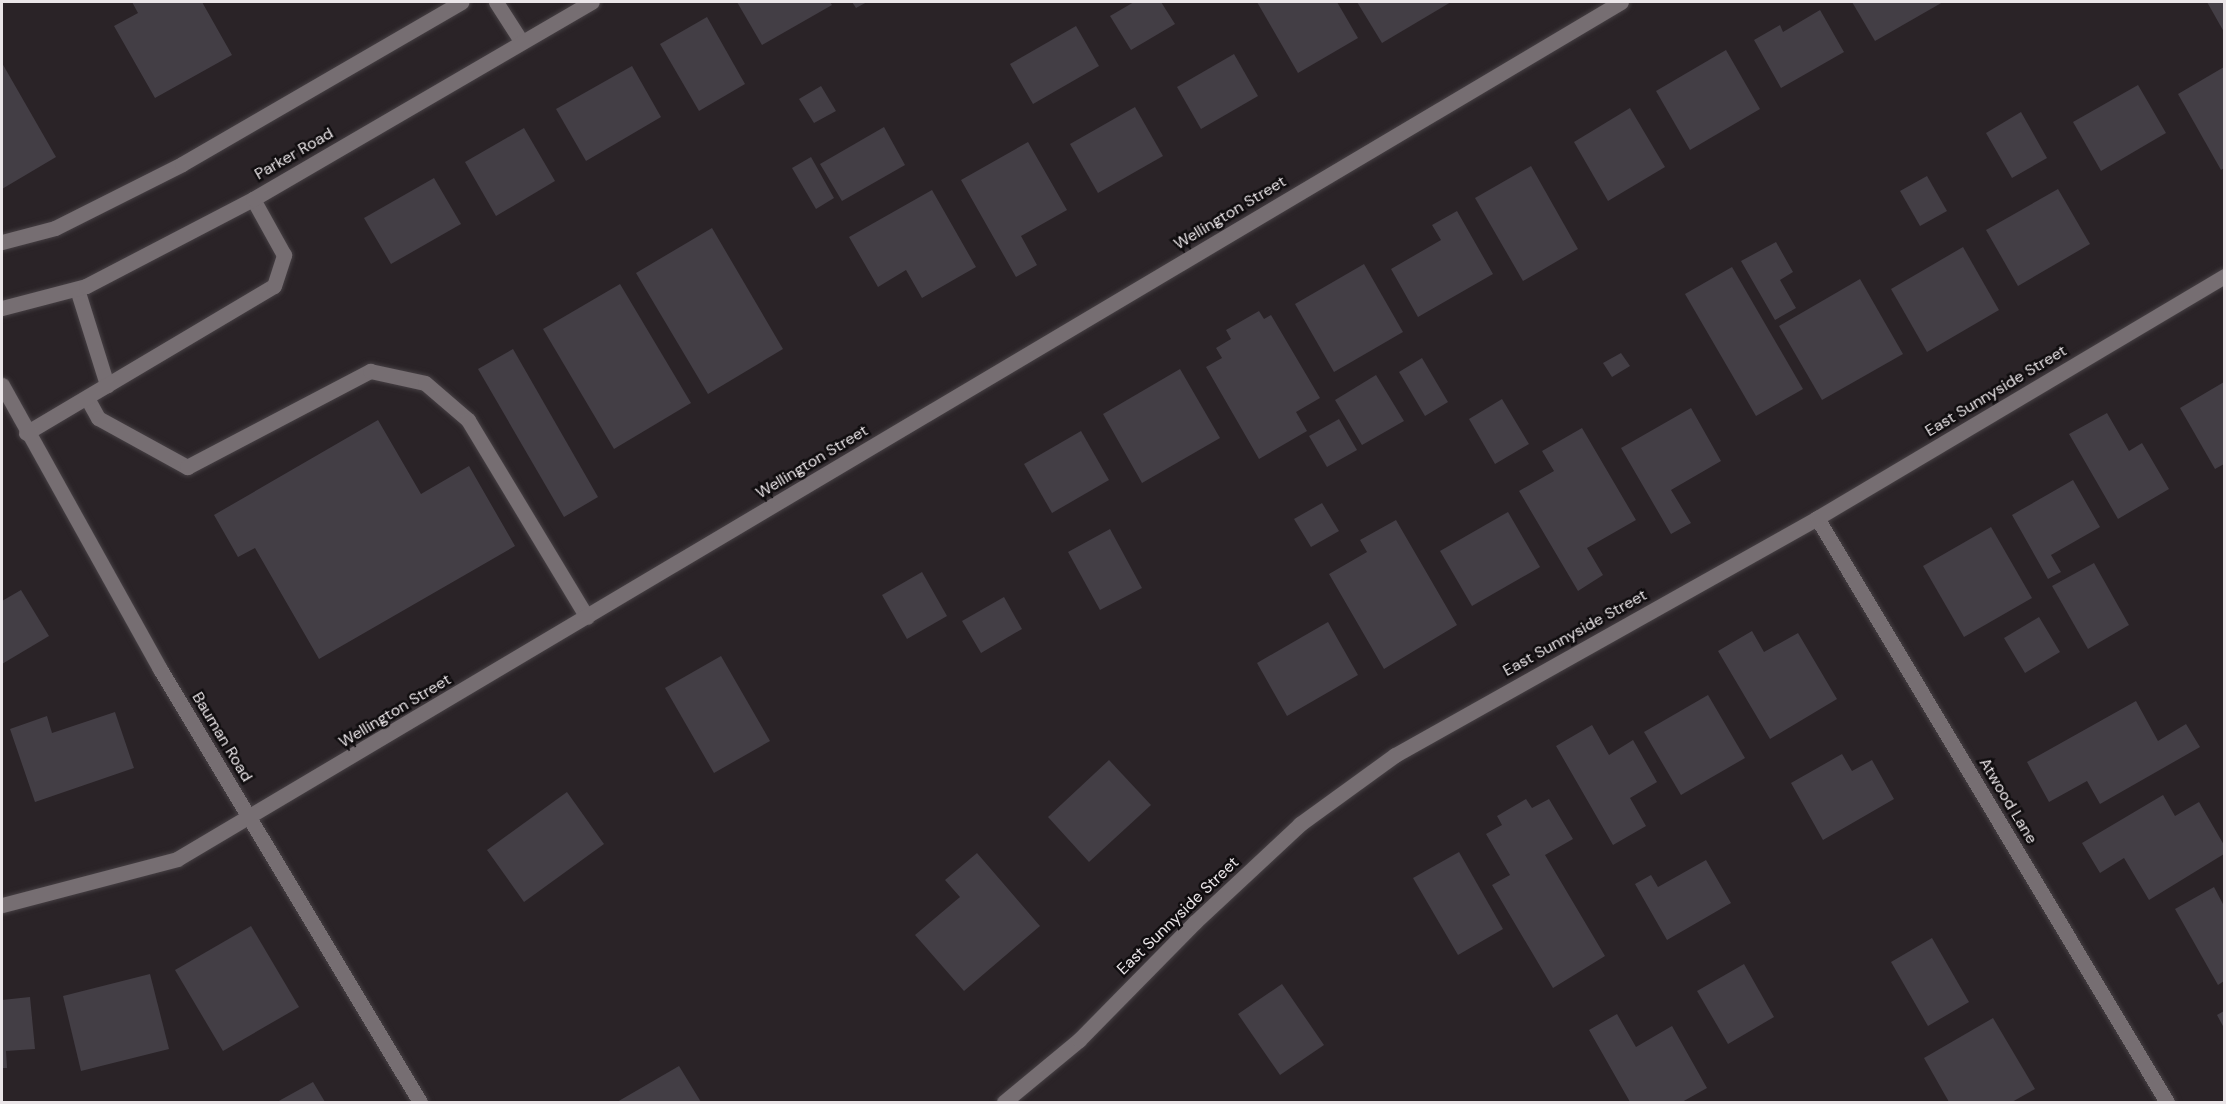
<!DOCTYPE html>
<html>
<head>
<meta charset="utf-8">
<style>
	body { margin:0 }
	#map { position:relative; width:2226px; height:1104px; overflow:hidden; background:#2a2327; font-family:"DM Sans",sans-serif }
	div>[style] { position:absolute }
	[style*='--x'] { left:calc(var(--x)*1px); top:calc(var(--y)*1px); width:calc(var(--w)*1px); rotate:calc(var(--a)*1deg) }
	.building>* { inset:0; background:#433e45 }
	.roads { filter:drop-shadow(0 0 2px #464044) drop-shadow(0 0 2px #464044) }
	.service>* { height:15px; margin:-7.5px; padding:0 7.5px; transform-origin:7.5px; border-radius:7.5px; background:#766e72 }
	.minor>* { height:15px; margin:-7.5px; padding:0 7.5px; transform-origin:7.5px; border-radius:7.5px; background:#766e72 }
	.tertiary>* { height:15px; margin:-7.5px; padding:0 7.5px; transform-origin:7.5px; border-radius:7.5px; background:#766e72 }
	.secondary>* { height:15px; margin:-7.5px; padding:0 7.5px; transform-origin:7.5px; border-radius:7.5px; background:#766e72 }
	span { translate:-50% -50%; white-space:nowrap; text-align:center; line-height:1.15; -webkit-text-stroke:5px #100d0f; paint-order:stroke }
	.street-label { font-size:16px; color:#eae5e8 }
	.frame { position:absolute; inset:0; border:3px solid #eae5e8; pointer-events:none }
</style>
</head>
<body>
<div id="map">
	<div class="building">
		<i style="clip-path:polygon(132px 2px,202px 2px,232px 55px,155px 98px,114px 26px,138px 13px)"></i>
		<i style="clip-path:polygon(737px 2px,830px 2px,832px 5px,762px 45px)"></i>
		<i style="clip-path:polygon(852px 2px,867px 2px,856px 8px)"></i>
		<i style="clip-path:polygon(1134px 2px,1161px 2px,1175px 24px,1131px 50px,1110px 16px)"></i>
		<i style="clip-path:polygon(1257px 2px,1337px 2px,1358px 38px,1298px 73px)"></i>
		<i style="clip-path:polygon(1357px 2px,1451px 2px,1382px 43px)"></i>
		<i style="clip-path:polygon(1852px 2px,1943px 2px,1875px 41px)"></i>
		<i style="clip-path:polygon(2207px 2px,2224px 2px,2224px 32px)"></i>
		<i style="clip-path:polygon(1820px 10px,1844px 52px,1781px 88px,1754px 40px,1780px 25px,1783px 32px)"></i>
		<i style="clip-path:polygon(707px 17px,745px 84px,699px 111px,660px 44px)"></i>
		<i style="clip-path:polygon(1076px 26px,1099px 66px,1033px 104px,1010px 64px)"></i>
		<i style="clip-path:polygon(1726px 50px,1760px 109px,1690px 150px,1656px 91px)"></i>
		<i style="clip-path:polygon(1234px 54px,1258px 96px,1201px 129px,1177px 87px)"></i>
		<i style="clip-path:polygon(2px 63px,56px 157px,2px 189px)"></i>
		<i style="clip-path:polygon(632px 66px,661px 117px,586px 161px,556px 109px)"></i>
		<i style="clip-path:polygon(2224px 67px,2224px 168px,2221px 170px,2178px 94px)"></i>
		<i style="clip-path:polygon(2138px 85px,2166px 133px,2101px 171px,2073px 122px)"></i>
		<i style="clip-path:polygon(821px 86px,836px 111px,814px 123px,799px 99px)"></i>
		<i style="clip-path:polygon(1135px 107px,1163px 156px,1098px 193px,1070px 144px)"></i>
		<i style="clip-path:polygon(1630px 108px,1665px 167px,1608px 201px,1574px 142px)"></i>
		<i style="clip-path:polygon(2021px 112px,2047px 158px,2012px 178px,1986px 133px)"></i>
		<i style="clip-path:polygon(884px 127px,905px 165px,842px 201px,820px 164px)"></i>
		<i style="clip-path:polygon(524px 128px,555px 181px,496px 216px,465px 162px)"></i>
		<i style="clip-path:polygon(1028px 142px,1067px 210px,1021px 236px,1037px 265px,1016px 277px,961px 180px)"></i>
		<i style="clip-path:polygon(811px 157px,834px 198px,816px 209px,792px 168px)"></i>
		<i style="clip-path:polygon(1531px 166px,1578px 249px,1523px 281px,1475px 198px)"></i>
		<i style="clip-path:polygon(1927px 176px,1947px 211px,1920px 226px,1900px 191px)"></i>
		<i style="clip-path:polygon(434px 178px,461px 224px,391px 264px,364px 218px)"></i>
		<i style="clip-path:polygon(2058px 189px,2090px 244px,2018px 286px,1986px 230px)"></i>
		<i style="clip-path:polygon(932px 190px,976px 267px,922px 298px,906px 270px,878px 287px,849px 237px)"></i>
		<i style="clip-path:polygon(1457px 211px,1493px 274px,1418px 317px,1391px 269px,1441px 240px,1432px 225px)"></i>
		<i style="clip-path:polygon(712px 228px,783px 349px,708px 394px,636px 273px)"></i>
		<i style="clip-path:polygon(1776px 242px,1793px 272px,1780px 280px,1796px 308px,1775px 320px,1741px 261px)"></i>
		<i style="clip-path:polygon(1963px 247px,1999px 310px,1927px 352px,1891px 289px)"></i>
		<i style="clip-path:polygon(1364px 264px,1403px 332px,1334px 372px,1295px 304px)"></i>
		<i style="clip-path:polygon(1732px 267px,1803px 389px,1756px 416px,1685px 294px)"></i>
		<i style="clip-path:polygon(1860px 279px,1903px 354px,1822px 400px,1779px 326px)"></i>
		<i style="clip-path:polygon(620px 284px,691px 403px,614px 449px,543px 329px)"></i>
		<i style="clip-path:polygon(1259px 311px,1264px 319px,1271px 315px,1320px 398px,1296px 412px,1307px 431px,1259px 459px,1206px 367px,1222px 358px,1216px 348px,1231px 339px,1226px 330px)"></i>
		<i style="clip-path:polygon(513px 349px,598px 497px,564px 517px,478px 369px)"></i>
		<i style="clip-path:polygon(1621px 353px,1630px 366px,1612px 377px,1603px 363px)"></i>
		<i style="clip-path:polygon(1422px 358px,1448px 402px,1425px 416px,1399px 372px)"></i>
		<i style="clip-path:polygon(1180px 369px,1220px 438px,1142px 483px,1103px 414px)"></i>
		<i style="clip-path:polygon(1376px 375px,1404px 421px,1362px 445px,1335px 400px)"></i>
		<i style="clip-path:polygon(2224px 382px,2224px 464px,2215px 469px,2180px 408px)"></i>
		<i style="clip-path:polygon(1502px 399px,1529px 444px,1495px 464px,1469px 419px)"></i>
		<i style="clip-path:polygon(1691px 408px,1721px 461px,1671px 490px,1691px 523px,1671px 534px,1621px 448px)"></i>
		<i style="clip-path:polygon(2107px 413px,2129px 451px,2142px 443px,2169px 489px,2118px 519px,2069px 434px)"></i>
		<i style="clip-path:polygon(1339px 419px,1357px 450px,1327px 467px,1309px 436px)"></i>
		<i style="clip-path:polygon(378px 420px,421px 494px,469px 466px,515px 546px,319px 659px,255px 548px,238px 557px,214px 515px)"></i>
		<i style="clip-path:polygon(1582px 428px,1636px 520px,1587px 548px,1603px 575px,1578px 591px,1519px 491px,1554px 471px,1542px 451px)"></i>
		<i style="clip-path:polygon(1081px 431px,1109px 480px,1052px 513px,1024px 464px)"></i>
		<i style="clip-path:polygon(2073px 480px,2100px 527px,2051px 555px,2061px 572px,2048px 579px,2012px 515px)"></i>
		<i style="clip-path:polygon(1322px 503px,1339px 531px,1311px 547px,1294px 519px)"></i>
		<i style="clip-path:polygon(1508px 512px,1540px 567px,1472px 606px,1440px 551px)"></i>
		<i style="clip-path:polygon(1396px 520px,1457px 625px,1384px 669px,1329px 574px,1367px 552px,1360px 540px)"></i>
		<i style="clip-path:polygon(1991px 527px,2032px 598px,1964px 637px,1923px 566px)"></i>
		<i style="clip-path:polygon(1110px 529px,1142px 588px,1100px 610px,1068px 552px)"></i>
		<i style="clip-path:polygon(2094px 563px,2129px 625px,2088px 649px,2052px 586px)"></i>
		<i style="clip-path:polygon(922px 572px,947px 616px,907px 639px,882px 595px)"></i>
		<i style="clip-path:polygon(21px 590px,49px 636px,2px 664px,2px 601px)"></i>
		<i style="clip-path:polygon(1004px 597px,1022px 629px,981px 653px,962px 621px)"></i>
		<i style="clip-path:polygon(2039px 617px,2060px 652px,2025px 673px,2004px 638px)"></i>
		<i style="clip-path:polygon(1328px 622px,1358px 675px,1287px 716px,1257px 663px)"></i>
		<i style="clip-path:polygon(1752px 631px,1764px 652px,1798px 633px,1837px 699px,1770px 739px,1718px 651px)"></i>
		<i style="clip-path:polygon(721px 656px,770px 741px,714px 773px,665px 688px)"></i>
		<i style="clip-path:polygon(1708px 695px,1745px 758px,1681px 795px,1644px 732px)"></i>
		<i style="clip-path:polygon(2136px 701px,2158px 741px,2186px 724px,2200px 747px,2100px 804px,2087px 781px,2049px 802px,2027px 762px)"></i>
		<i style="clip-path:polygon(115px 712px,134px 768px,35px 802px,10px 729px,47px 716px,52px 733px)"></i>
		<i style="clip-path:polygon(1592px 725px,1609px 755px,1633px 740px,1657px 782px,1630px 798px,1646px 826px,1613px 845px,1556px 746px)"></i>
		<i style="clip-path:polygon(1842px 754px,1852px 771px,1872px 760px,1894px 799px,1823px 840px,1791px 783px)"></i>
		<i style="clip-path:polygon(1109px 760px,1151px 805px,1089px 862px,1048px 817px)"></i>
		<i style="clip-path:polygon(567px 792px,604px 844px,524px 902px,487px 850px)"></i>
		<i style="clip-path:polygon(2163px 795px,2175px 816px,2199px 802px,2224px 845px,2224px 854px,2149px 900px,2124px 858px,2100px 873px,2082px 843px)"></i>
		<i style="clip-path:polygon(1526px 799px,1532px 808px,1549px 799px,1573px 839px,1545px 855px,1605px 956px,1553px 988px,1492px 885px,1510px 875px,1486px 834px,1502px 825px,1497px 816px)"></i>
		<i style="clip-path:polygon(1459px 852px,1503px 929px,1458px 955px,1413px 878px)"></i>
		<i style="clip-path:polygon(977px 853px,1040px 926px,964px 991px,915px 935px,960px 897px,945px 880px)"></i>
		<i style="clip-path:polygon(1706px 860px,1731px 903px,1667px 940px,1635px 884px,1651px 875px,1658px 887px)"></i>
		<i style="clip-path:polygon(2214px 887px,2224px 906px,2224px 981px,2218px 985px,2175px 909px)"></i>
		<i style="clip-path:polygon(251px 926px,299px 1007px,223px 1051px,175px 970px)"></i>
		<i style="clip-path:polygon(1932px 938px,1969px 1002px,1928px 1026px,1891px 962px)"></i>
		<i style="clip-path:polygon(1744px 964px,1774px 1017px,1728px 1044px,1697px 991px)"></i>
		<i style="clip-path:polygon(150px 974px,169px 1049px,81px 1071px,63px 996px)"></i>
		<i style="clip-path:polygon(1282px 984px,1324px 1045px,1280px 1075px,1238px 1014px)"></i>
		<i style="clip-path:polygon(30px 997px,35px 1049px,6px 1051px,7px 1068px,2px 1068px,2px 1000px)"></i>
		<i style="clip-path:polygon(2224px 1011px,2224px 1028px,2217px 1015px)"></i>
		<i style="clip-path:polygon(1617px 1014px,1636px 1047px,1672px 1026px,1707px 1088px,1682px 1102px,1630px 1102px,1589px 1030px)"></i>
		<i style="clip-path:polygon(1993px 1018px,2035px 1089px,2012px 1102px,1949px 1102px,1924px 1058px)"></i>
		<i style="clip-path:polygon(679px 1066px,701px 1102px,617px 1102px)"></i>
		<i style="clip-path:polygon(313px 1082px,325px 1102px,277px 1102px)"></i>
	</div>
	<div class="roads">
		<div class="service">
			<i style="--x:77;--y:289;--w:101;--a:72.6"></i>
			<i style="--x:87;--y:398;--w:23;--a:61"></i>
			<i style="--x:98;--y:418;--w:102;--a:28.8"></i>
			<i style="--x:187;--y:467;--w:207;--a:-27.7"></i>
			<i style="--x:370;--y:371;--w:56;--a:12.3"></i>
			<i style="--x:425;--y:383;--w:57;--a:40.7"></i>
			<i style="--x:468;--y:420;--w:230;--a:58.9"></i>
			<i style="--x:26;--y:433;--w:288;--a:-30.7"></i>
			<i style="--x:274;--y:286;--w:33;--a:-72"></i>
			<i style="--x:284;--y:255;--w:64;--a:-119"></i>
		</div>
		<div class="minor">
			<i style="--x:1817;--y:518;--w:681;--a:59.07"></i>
			<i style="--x:2;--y:905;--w:181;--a:-14.7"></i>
			<i style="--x:177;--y:859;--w:1679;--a:-30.69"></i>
			<i style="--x:1004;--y:1102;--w:97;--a:-39.6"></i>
			<i style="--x:1079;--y:1040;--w:165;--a:-45.5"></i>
			<i style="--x:1195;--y:922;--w:144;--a:-43"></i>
			<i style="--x:1300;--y:824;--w:117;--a:-36"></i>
			<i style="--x:1395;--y:755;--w:484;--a:-29.3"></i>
			<i style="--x:1817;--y:518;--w:474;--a:-30.7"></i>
		</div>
		<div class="tertiary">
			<i style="--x:2;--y:385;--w:325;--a:60.9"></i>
			<i style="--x:160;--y:669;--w:505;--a:59.02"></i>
		</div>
		<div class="secondary">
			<i style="--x:496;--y:2;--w:46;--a:57.3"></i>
			<i style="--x:2;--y:242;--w:55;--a:-14.8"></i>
			<i style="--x:55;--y:228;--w:142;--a:-26.7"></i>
			<i style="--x:182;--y:164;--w:323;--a:-30.1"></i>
			<i style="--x:2;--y:308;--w:87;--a:-14.7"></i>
			<i style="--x:86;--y:286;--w:188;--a:-27.5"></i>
			<i style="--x:253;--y:199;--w:392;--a:-30.2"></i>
		</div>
	</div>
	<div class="street-label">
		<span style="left:294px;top:154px;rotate:-30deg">Parker Road</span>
		<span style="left:1230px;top:213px;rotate:-31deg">Wellington Street</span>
		<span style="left:1996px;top:391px;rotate:-31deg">East Sunnyside Street</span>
		<span style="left:812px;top:462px;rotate:-31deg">Wellington Street</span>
		<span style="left:1575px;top:633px;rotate:-29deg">East Sunnyside Street</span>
		<span style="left:395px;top:711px;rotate:-31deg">Wellington Street</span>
		<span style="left:222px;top:737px;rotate:59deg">Bauman Road</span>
		<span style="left:2008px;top:801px;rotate:59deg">Atwood Lane</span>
		<span style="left:1178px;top:916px;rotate:-44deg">East Sunnyside Street</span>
	</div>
	<div class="frame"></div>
</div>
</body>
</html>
